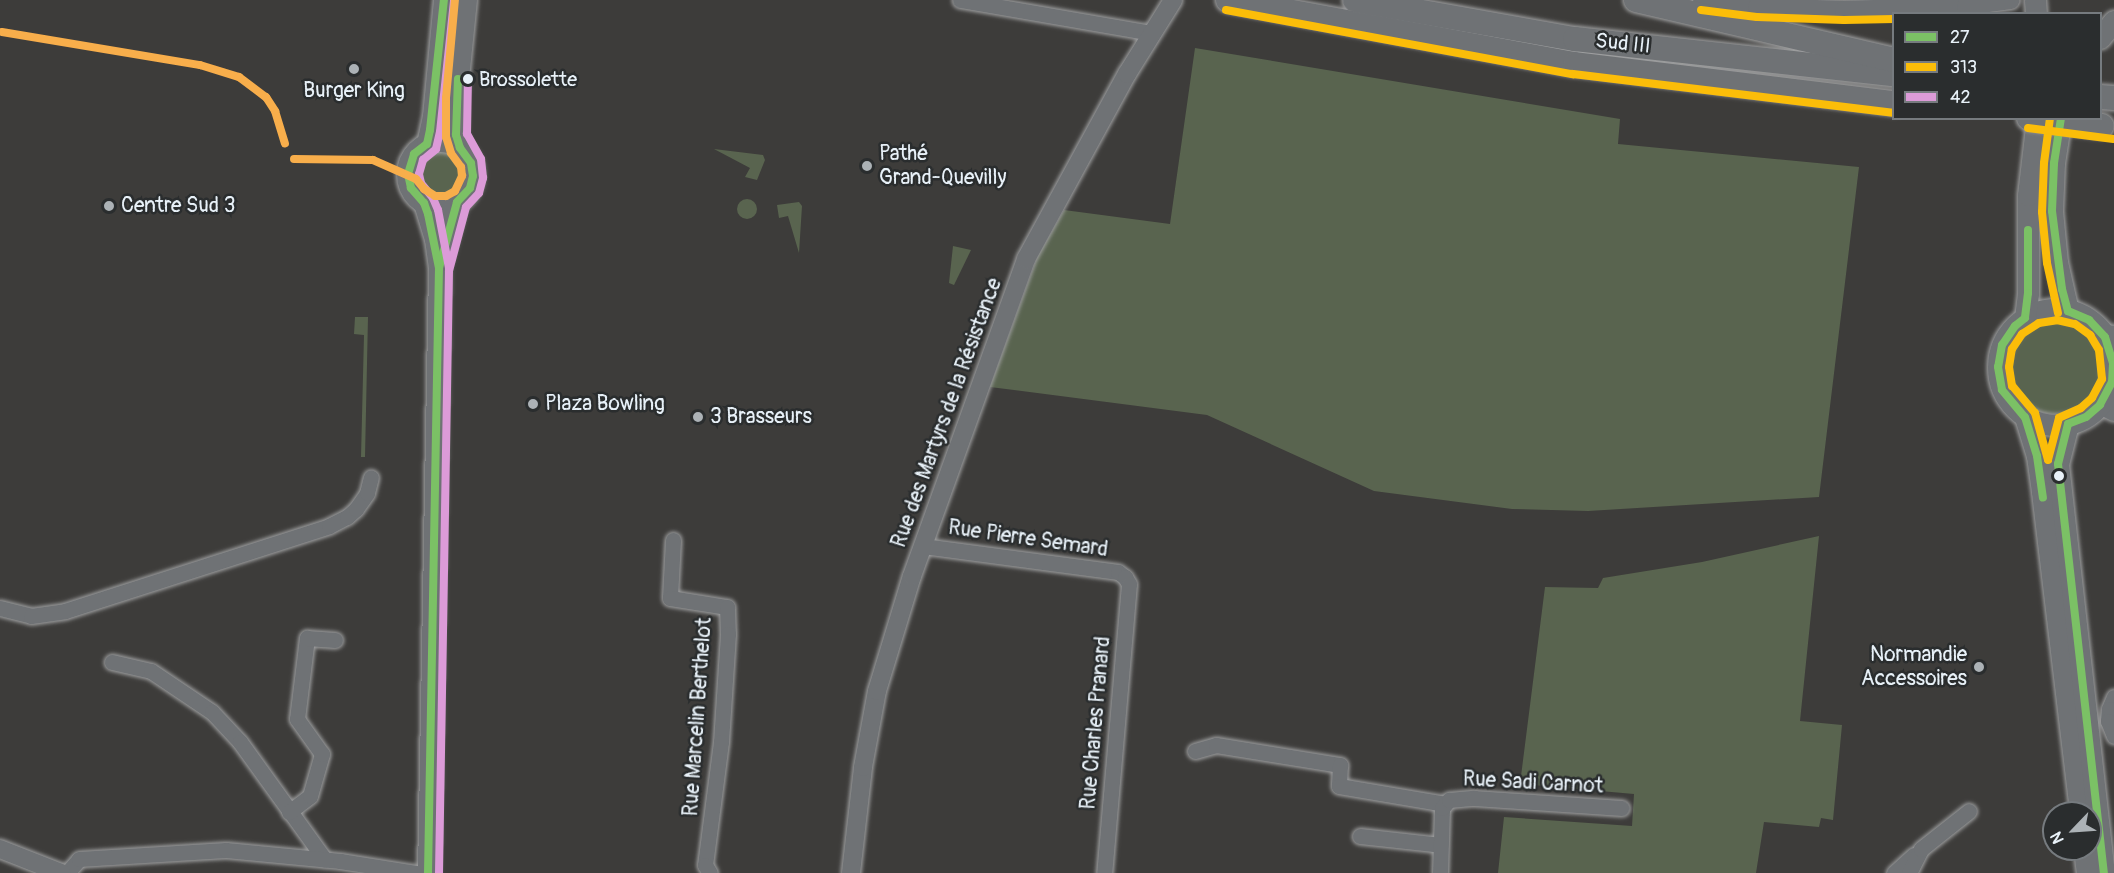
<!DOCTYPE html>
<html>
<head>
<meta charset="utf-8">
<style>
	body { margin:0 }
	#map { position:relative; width:2114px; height:873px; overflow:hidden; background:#3d3c3a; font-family:Pangolin,sans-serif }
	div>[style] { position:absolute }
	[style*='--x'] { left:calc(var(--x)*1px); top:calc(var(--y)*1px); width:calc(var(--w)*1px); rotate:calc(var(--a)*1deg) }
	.green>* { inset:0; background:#59644f }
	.round { border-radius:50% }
	.roads { filter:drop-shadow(0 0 2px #9e9fa0) drop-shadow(0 0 2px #9e9fa0) }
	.minor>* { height:15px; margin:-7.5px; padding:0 7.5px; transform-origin:7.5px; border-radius:7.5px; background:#6f7275 }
	.tertiary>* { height:18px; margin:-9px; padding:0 9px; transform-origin:9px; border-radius:9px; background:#6f7275 }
	.secondary>* { height:21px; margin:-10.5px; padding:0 10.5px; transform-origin:10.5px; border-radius:10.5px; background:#6f7275 }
	.secondary>.ring { margin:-10.5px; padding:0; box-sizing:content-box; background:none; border:21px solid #6f7275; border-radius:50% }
	.trunk>* { height:24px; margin:-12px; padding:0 12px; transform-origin:12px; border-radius:12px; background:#6f7275 }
	.bridges { filter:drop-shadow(0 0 2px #9e9fa0) drop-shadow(0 0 2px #9e9fa0) }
	.trunk-bridge>* { height:24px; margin:-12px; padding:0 12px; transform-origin:12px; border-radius:12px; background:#6f7275 }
	.bus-1>* { height:8px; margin:-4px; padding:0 4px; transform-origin:4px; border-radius:4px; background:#7bc165 }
	.bus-2>* { height:8px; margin:-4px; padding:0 4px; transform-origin:4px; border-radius:4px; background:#fbbd09 }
	.bus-3>* { height:8px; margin:-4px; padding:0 4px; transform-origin:4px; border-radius:4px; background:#dc9bd8 }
	.bus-4>* { height:8px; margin:-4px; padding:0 4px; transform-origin:4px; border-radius:4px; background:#f8ae4b }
	.dots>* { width:16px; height:16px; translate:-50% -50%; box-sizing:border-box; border:3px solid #2a2d2e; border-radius:50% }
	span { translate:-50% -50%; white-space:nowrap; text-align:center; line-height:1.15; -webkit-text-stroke:5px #2a2d2e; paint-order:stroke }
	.bus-label { font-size:20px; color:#e8f1f8 }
	.left { translate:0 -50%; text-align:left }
	.street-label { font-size:21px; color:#e8f1f8 }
	.poi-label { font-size:21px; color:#e8f1f8 }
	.right { translate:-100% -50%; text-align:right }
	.legend { position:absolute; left:1892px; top:12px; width:210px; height:108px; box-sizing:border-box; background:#2a2d2e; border:2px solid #767b7f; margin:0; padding:8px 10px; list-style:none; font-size:18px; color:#e8f1f8 }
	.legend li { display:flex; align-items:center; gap:12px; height:30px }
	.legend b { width:30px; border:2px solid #767b7f }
	.north { position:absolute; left:2042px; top:801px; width:60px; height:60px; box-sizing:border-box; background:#2a2d2e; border:2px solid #767b7f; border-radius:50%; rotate:245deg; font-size:16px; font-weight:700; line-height:24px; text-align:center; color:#e8f1f8 }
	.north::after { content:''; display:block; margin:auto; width:21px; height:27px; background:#acb2b6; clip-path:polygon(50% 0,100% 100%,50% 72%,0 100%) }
</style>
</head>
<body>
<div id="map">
	<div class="green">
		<i style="clip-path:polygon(1195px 48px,1620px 119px,1618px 144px,1859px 167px,1819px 497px,1588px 511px,1512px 509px,1374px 491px,1207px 415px,990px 387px,1037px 258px,1064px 210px,1170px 224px)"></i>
		<i style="clip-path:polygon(714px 149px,763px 155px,765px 160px,757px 180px,745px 177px,750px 168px)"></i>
		<i class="round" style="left:416px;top:151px;width:46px;height:46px"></i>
		<i class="round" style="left:737px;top:199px;width:20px;height:20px"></i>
		<i style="clip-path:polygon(799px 202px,802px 206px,799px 253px,788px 216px,779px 218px,777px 205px)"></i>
		<i style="clip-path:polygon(953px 246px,971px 250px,954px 285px,949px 283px)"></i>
		<i style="clip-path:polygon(355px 317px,368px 317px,365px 457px,361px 457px,364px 335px,354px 334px)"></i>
		<i class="round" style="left:2008px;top:320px;width:94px;height:94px"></i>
		<i style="clip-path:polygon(1819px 536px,1800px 721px,1842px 725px,1833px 820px,1821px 818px,1819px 827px,1764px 822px,1756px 873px,1498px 873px,1504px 817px,1632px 826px,1634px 794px,1520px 784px,1545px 587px,1598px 588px,1603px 578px,1702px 562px)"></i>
	</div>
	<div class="roads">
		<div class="minor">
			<i style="--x:960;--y:0;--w:195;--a:9.8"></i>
			<i style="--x:673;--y:540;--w:58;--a:93"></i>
			<i style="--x:670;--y:598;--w:58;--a:9"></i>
			<i style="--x:727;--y:607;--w:27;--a:88"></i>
			<i style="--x:728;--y:634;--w:108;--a:93.7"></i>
			<i style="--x:721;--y:742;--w:124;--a:97.4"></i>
			<i style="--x:705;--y:865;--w:9;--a:58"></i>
			<i style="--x:923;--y:546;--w:197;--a:7.6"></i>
			<i style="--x:1118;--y:572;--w:9;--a:36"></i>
			<i style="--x:1125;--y:577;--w:8;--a:60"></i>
			<i style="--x:1129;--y:584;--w:290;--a:94.9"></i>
			<i style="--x:0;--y:608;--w:32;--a:14"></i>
			<i style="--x:31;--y:616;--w:34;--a:-8"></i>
			<i style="--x:65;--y:611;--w:277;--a:-17.8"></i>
			<i style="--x:329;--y:526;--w:20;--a:-27"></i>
			<i style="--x:347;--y:517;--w:12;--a:-42"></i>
			<i style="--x:356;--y:509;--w:19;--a:-55"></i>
			<i style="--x:367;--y:493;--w:16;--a:-76"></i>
			<i style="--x:112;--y:662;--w:40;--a:13"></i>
			<i style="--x:151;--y:671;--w:73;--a:33.9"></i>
			<i style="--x:212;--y:712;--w:41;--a:47"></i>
			<i style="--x:240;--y:742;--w:145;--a:54.2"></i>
			<i style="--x:2114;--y:697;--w:13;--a:113"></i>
			<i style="--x:2109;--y:709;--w:12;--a:95"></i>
			<i style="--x:2108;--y:721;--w:16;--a:68"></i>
			<i style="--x:1195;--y:751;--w:22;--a:-16"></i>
			<i style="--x:1216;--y:745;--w:126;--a:9.2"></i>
			<i style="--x:1340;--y:765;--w:21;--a:93"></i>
			<i style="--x:1339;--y:786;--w:108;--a:9.6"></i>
			<i style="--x:289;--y:812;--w:26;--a:-37"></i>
			<i style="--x:310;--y:796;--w:44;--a:-74.1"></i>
			<i style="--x:322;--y:754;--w:43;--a:-125.5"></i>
			<i style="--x:297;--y:719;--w:82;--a:-83"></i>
			<i style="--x:307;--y:638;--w:28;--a:4"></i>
			<i style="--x:1360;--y:836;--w:81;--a:6.3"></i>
			<i style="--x:67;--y:873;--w:18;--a:-49"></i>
			<i style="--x:79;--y:859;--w:147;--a:-3.5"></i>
			<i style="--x:226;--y:850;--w:115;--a:5.5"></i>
			<i style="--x:340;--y:861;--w:78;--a:8.9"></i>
			<i style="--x:1440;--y:873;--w:65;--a:-88.2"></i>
			<i style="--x:1442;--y:808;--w:11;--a:-49"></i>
			<i style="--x:1449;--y:800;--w:25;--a:-5"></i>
			<i style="--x:1474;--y:798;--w:148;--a:3.9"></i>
			<i style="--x:1894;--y:873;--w:27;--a:-42"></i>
			<i style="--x:1909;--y:873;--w:27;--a:-63"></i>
			<i style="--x:1921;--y:849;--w:61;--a:-38.4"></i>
		</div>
		<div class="tertiary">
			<i style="--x:1702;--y:0;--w:55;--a:7.3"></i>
			<i style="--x:1757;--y:7;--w:87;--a:2"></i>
			<i style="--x:1844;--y:10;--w:122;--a:-1.9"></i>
			<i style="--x:1966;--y:6;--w:45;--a:-7.6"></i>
			<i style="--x:2100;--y:405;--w:16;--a:27"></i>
			<i style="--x:0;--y:849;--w:66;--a:21.5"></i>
			<i style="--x:851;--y:873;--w:107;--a:-83.5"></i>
			<i style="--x:863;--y:767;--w:77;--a:-79.6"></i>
			<i style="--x:877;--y:691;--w:120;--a:-73.1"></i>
			<i style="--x:912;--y:576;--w:337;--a:-70.2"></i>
			<i style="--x:1026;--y:259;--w:211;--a:-61.4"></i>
			<i style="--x:1127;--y:74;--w:87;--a:-58.1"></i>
		</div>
		<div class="secondary">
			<i style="--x:2035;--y:0;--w:14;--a:86"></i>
			<i style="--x:2100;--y:38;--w:22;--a:-51"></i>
			<i style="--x:2061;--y:118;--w:46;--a:98.8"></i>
			<i style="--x:2054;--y:163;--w:48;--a:92.4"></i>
			<i style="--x:2052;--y:211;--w:51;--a:84.4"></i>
			<i style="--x:2057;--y:262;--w:50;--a:77.3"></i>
			<i class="ring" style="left:407px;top:141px;width:45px;height:45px"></i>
			<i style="--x:427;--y:144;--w:29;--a:-78"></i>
			<i style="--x:433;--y:116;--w:117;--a:-84.6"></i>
			<i style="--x:460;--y:148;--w:14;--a:-107"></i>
			<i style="--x:456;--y:135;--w:37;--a:-90"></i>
			<i style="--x:456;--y:98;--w:99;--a:-84.2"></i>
			<i style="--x:424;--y:203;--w:38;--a:73"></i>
			<i style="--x:435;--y:239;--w:29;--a:82"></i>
			<i style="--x:439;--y:268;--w:605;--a:91.04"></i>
			<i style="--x:441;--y:259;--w:59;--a:-74.3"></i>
			<i class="ring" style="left:1998px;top:309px;width:95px;height:95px"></i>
			<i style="--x:2025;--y:318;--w:25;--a:-83"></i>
			<i style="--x:2028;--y:293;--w:98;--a:-90"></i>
			<i style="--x:2028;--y:195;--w:78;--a:-83.3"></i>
			<i style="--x:2025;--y:417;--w:41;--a:72.9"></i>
			<i style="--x:2037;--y:456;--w:36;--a:82"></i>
			<i style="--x:2042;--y:492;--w:323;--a:83.2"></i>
			<i style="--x:2068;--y:424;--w:41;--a:104"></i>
			<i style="--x:2058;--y:464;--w:412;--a:83.6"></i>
			<i style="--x:2084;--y:849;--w:24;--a:83"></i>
		</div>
		<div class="trunk">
			<i style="--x:1228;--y:0;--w:353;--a:10.5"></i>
			<i style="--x:1575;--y:64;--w:321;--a:7"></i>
			<i style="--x:1355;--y:0;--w:223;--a:10.1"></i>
			<i style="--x:1575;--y:39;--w:321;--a:6.3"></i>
			<i style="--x:1636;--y:0;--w:265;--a:13.1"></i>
			<i style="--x:2100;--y:97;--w:14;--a:4"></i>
			<i style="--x:2105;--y:337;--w:9;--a:6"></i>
			<i style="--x:2113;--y:373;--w:1;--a:0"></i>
		</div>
	</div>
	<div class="bridges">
		<div class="trunk-bridge">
			<i style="--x:2029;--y:118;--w:73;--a:6.3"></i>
		</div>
	</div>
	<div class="bus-1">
		<i style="--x:2061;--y:118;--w:46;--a:98.8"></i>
		<i style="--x:2054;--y:163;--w:48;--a:92.4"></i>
		<i style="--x:2052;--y:211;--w:79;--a:82.7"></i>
		<i style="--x:2062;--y:289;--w:23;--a:75"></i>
		<i style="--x:2068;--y:311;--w:23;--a:23"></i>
		<i style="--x:2089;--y:320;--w:23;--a:47"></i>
		<i style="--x:2105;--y:337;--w:28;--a:73"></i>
		<i style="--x:2113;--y:364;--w:18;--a:93"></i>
		<i style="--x:2112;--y:382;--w:26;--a:118"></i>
		<i style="--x:2100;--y:405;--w:18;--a:139"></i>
		<i style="--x:2086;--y:417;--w:19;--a:159"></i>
		<i style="--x:2068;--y:424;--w:41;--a:104"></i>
		<i style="--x:2058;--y:464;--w:412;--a:83.6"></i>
		<i style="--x:2028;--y:230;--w:63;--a:90"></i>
		<i style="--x:2028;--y:293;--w:25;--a:97"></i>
		<i style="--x:2025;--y:318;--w:13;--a:141"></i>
		<i style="--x:2015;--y:326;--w:23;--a:124"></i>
		<i style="--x:2002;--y:345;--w:22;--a:100"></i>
		<i style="--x:1998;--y:367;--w:23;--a:80"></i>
		<i style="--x:2002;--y:390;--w:35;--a:50"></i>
		<i style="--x:2025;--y:417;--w:41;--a:72.9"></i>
		<i style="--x:2037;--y:456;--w:42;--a:81.9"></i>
		<i style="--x:439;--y:268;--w:68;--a:-74.7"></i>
		<i style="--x:457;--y:202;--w:19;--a:-47"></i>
		<i style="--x:470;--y:188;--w:12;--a:-76"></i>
		<i style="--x:473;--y:176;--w:13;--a:-99"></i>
		<i style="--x:471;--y:163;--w:19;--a:-126"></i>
		<i style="--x:460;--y:148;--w:14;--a:-107"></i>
		<i style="--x:456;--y:135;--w:56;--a:-88"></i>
		<i style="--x:428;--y:873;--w:605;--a:-88.96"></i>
		<i style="--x:439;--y:268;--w:55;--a:-101.5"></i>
		<i style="--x:428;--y:214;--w:12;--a:-110"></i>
		<i style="--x:424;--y:203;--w:20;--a:-131"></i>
		<i style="--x:411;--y:188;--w:14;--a:-102"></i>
		<i style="--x:408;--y:174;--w:21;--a:-73"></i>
		<i style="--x:414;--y:154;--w:16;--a:-38"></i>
		<i style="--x:427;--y:144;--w:14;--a:-78"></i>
		<i style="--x:430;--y:130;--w:131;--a:-83.9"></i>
	</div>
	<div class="bus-2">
		<i style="--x:1226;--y:10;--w:353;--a:10.5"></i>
		<i style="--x:1573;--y:74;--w:322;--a:6.9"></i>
		<i style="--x:1701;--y:10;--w:56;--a:7.1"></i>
		<i style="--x:1757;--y:17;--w:87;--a:2"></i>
		<i style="--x:1844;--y:20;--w:50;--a:-1.1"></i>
		<i style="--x:2050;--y:118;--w:45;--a:97.6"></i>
		<i style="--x:2044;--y:163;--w:49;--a:92.3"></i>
		<i style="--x:2042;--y:212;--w:51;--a:84.4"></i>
		<i style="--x:2047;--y:263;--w:51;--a:77.6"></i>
		<i style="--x:2028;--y:128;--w:86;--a:7.4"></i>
		<i style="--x:2057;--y:320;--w:18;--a:13"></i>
		<i style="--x:2075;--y:324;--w:19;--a:36"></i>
		<i style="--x:2090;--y:335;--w:17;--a:59"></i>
		<i style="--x:2099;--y:350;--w:29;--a:84"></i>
		<i style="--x:2102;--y:379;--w:21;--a:118"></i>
		<i style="--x:2092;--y:398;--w:15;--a:138"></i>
		<i style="--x:2081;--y:408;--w:24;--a:156"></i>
		<i style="--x:2059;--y:418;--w:43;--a:104.7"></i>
		<i style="--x:2048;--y:460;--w:49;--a:-105.5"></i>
		<i style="--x:2035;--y:413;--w:35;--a:-130"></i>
		<i style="--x:2012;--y:386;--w:19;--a:-99"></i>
		<i style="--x:2009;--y:367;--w:18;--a:-81"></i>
		<i style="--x:2012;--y:349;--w:18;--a:-56"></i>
		<i style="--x:2022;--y:334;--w:20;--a:-33"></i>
		<i style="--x:2039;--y:323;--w:18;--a:-9"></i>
	</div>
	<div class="bus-3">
		<i style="--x:449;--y:271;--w:66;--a:-75.1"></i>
		<i style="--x:466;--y:207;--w:19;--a:-47"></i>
		<i style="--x:479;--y:193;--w:16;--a:-75"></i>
		<i style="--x:483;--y:178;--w:19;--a:-96"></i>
		<i style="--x:481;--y:159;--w:29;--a:-119"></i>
		<i style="--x:467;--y:134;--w:55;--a:-89"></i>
		<i style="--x:439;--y:873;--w:605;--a:-89.05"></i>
		<i style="--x:449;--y:268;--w:59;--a:-100.7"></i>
		<i style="--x:438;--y:210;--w:13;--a:-113"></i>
		<i style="--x:433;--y:198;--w:19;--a:-129"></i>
		<i style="--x:421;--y:183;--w:9;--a:-103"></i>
		<i style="--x:419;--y:174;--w:15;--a:-74"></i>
		<i style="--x:423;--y:160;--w:17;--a:-40"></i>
		<i style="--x:436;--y:149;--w:17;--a:-77"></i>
		<i style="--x:440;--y:132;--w:132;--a:-83.9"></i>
	</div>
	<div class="bus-4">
		<i style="--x:2;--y:32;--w:201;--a:9.5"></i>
		<i style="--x:200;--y:65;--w:41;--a:17.1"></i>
		<i style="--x:239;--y:77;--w:34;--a:37"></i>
		<i style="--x:266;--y:97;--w:17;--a:57"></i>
		<i style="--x:275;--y:111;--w:34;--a:73"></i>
		<i style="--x:294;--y:159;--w:79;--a:0.7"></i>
		<i style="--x:373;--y:160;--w:47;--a:23.8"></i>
		<i style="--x:416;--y:179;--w:13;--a:51"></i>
		<i style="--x:424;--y:189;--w:13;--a:32"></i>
		<i style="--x:435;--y:196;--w:11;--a:0"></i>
		<i style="--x:446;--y:196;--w:10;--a:-29"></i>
		<i style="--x:455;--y:191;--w:17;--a:-65"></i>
		<i style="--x:462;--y:176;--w:9;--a:-96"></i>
		<i style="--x:461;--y:167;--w:17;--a:-126"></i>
		<i style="--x:451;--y:153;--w:17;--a:-107"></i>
		<i style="--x:446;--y:137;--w:39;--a:-90"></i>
		<i style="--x:446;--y:98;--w:98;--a:-84.8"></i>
	</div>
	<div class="dots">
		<i style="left:354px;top:69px;background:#acb2b6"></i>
		<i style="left:468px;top:79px;background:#e8f1f8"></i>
		<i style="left:867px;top:166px;background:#acb2b6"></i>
		<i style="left:109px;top:206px;background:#acb2b6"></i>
		<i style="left:533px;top:404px;background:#acb2b6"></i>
		<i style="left:698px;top:417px;background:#acb2b6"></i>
		<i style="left:2059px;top:476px;background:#e8f1f8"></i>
		<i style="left:1979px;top:667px;background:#acb2b6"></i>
	</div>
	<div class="bus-label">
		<span class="left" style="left:479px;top:79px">Brossolette</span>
	</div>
	<div class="street-label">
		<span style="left:1623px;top:44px;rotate:6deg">Sud III</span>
		<span style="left:947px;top:413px;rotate:-70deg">Rue des Martyrs de la Résistance</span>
		<span style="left:1028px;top:539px;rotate:8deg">Rue Pierre Semard</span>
		<span style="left:698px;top:717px;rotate:-86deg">Rue Marcelin Berthelot</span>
		<span style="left:1096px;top:723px;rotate:-85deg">Rue Charles Pranard</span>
		<span style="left:1533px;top:783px;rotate:3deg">Rue Sadi Carnot</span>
	</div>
	<div class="poi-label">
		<span style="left:354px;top:91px">Burger King</span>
		<span class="left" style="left:879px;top:166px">Pathé<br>Grand-Quevilly</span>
		<span class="left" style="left:121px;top:206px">Centre Sud 3</span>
		<span class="left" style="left:545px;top:404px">Plaza Bowling</span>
		<span class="left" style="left:710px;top:417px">3 Brasseurs</span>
		<span class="right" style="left:1967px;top:667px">Normandie<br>Accessoires</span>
	</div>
	<ul class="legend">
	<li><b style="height:8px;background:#7bc165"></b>27</li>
	<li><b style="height:8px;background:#fbbd09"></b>313</li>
	<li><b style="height:8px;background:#dc9bd8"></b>42</li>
	</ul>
	<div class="north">N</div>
</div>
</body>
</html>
